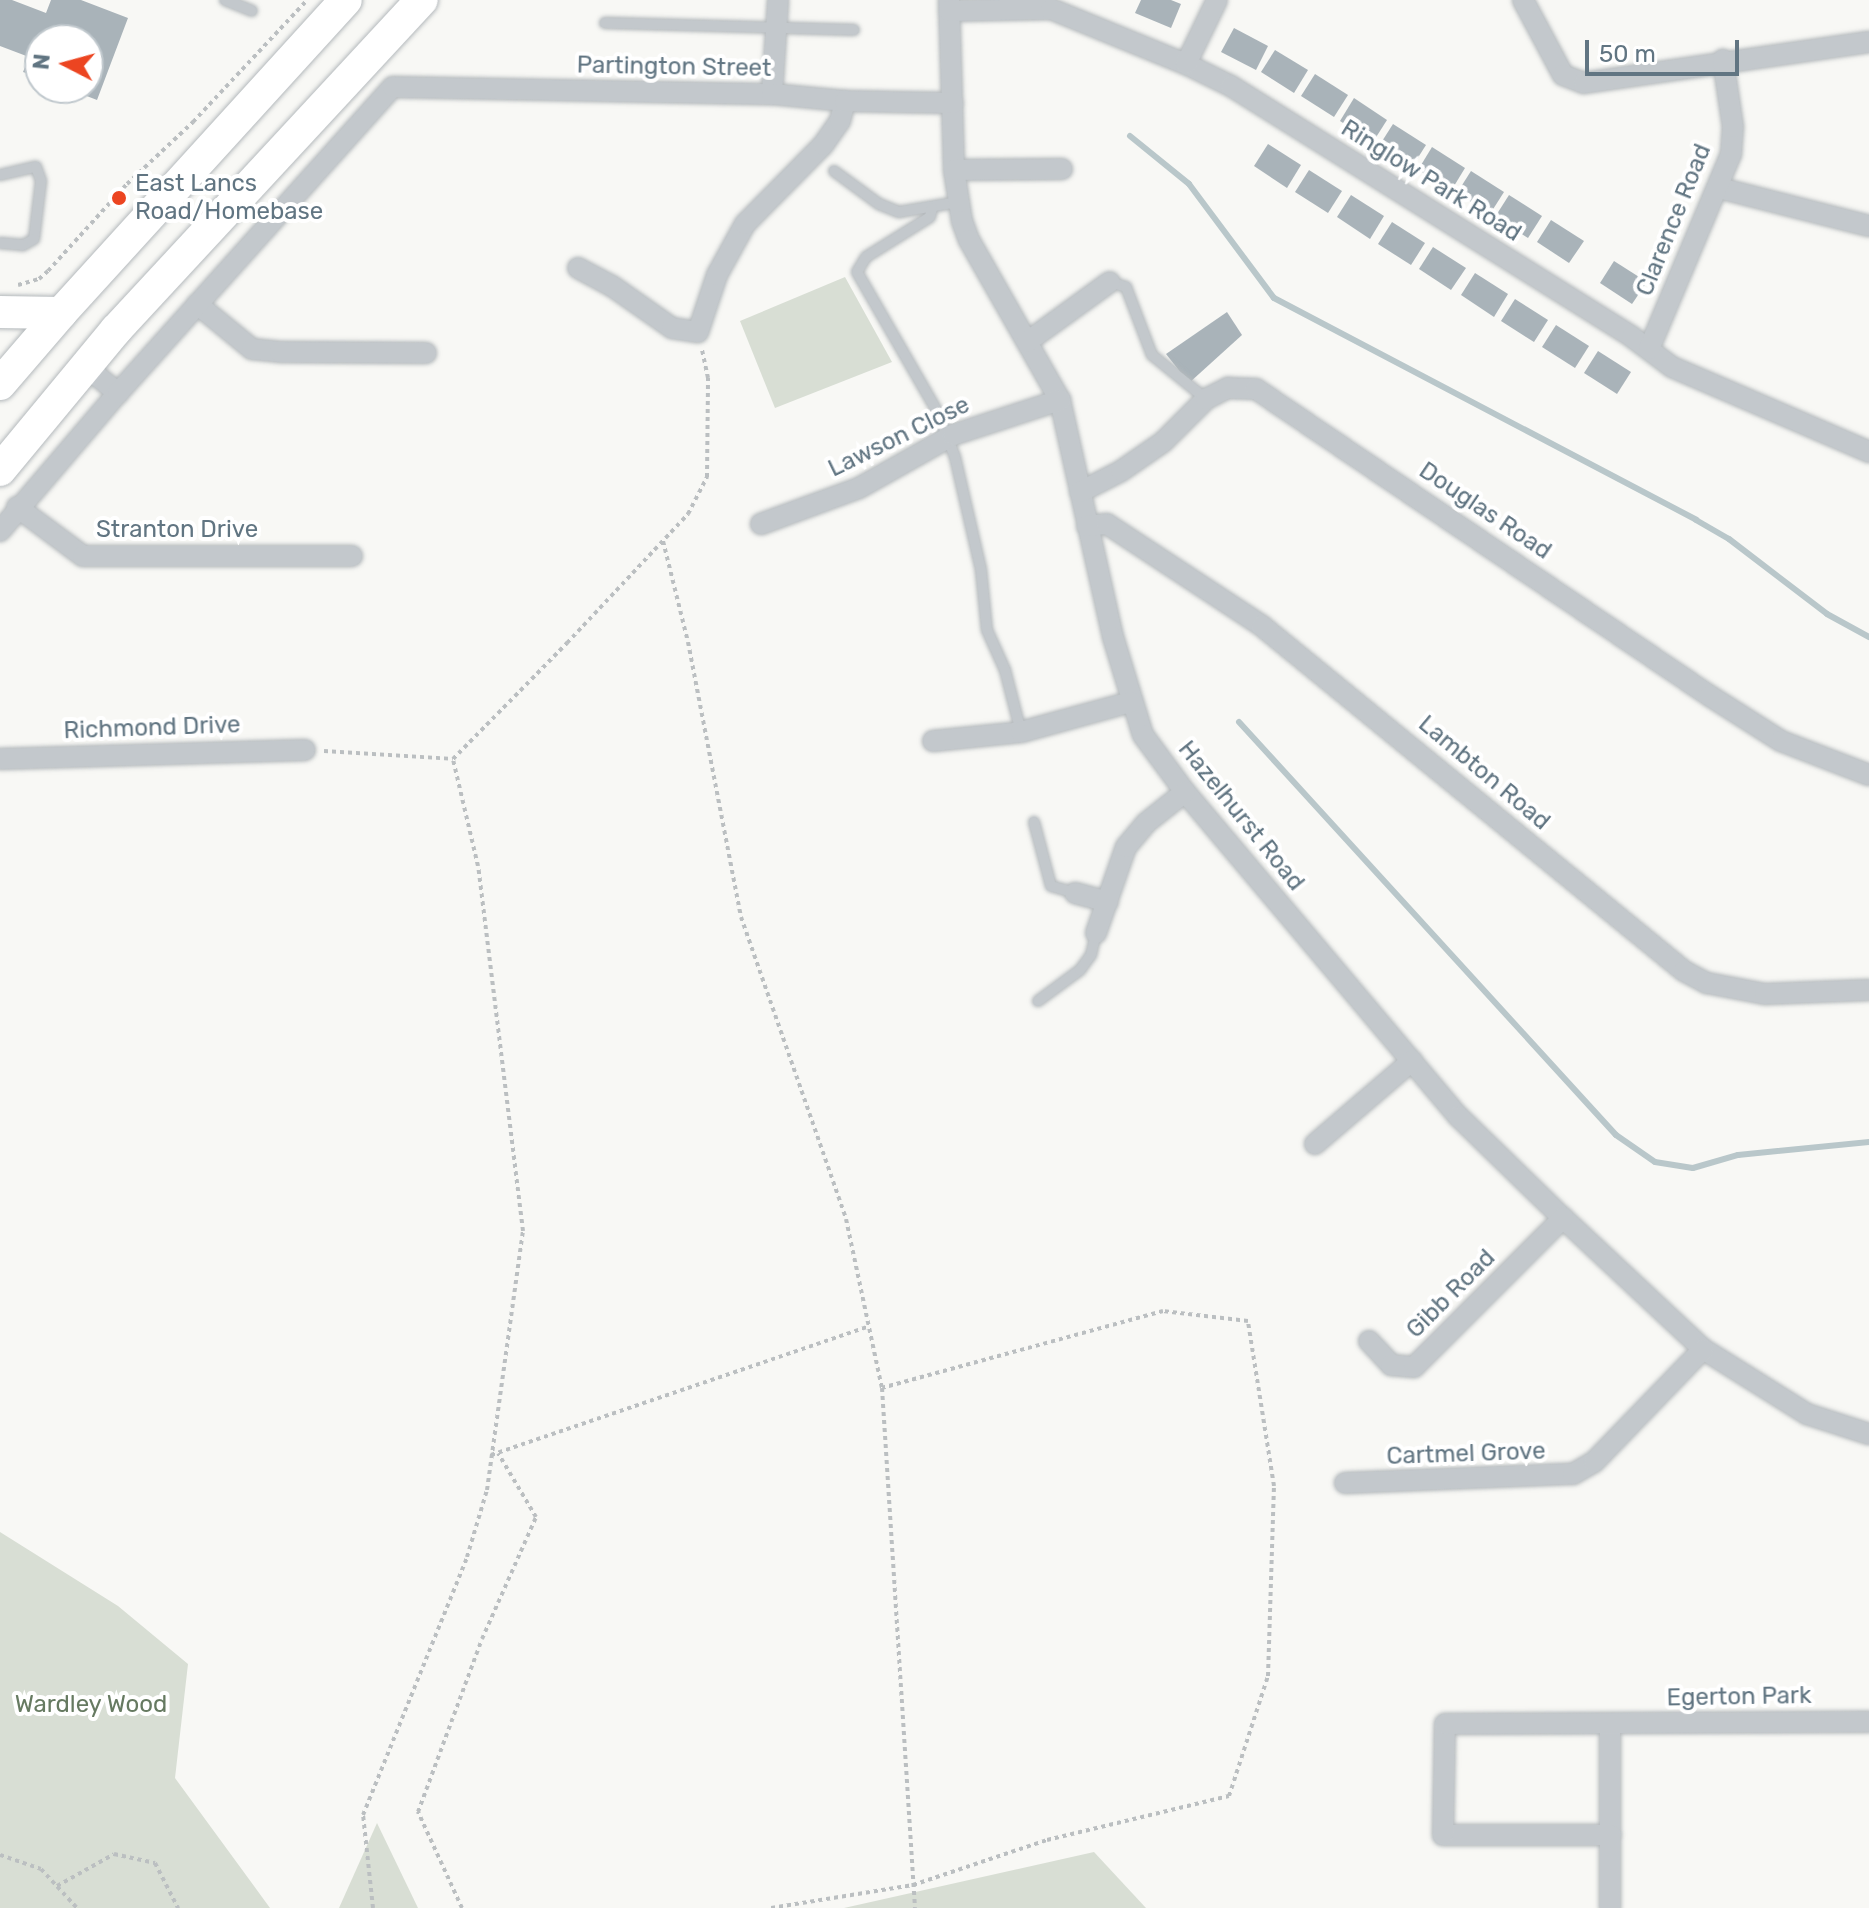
<!DOCTYPE html>
<html>
<head>
<meta charset="utf-8">
<style>
	body { margin:0 }
	#map { position:relative; width:1869px; height:1908px; overflow:hidden; background:#f8f8f5; font-family:Rubik,sans-serif }
	div>[style] { position:absolute }
	[style*='--x'] { left:calc(var(--x)*1px); top:calc(var(--y)*1px); width:calc(var(--w)*1px); rotate:calc(var(--a)*1deg) }
	.green>* { inset:0; background:#d8ded4 }
	.stream>* { height:6px; margin:-3px; padding:0 3px; transform-origin:3px; border-radius:3px; background:#b9c7ca }
	.building>* { inset:0; background:#a9b3b9 }
	.path>* { height:4px; margin-top:-2px; transform-origin:0; background:repeating-linear-gradient(90deg,#bbbfc1 0 4px,transparent 0 8px) }
	.roads { filter:drop-shadow(0 0 2px #b4b9bc) drop-shadow(0 0 2px #b4b9bc) }
	.service>* { height:10px; margin:-5px; padding:0 5px; transform-origin:5px; border-radius:5px; background:#c3c8cc }
	.minor>* { height:20px; margin:-10px; padding:0 10px; transform-origin:10px; border-radius:10px; background:#c3c8cc }
	.trunk>* { height:32px; margin:-16px; padding:0 16px; transform-origin:16px; border-radius:16px; background:#fff }
	.dots>* { width:22px; height:22px; translate:-50% -50%; box-sizing:border-box; border:4px solid #fff; border-radius:50% }
	span { translate:-50% -50%; white-space:nowrap; text-align:center; line-height:1.15; -webkit-text-stroke:8px #fff; paint-order:stroke }
	.street-label { font-size:24px; color:#617582 }
	.poi-label { font-size:24px; color:#617582 }
	.left { translate:0 -50%; text-align:left }
	.park-label { font-size:24px; color:#667a61 }
	.north { position:absolute; left:24px; top:24px; width:80px; height:80px; box-sizing:border-box; background:#fff; border:2px solid #c0c8cd; border-radius:50%; rotate:276deg; font-size:22px; font-weight:700; line-height:32px; text-align:center; color:#617582 }
	.north::after { content:''; display:block; margin:auto; width:28px; height:36px; background:#ec4521; clip-path:polygon(50% 0,100% 100%,50% 72%,0 100%) }
	.scale { position:absolute; left:1585px; top:40px; width:154px; height:36px; box-sizing:border-box; border:4px solid #617582; border-top:0; padding-left:10px; font-size:24px; line-height:28px; white-space:nowrap; color:#617582; -webkit-text-stroke:6px #fff; paint-order:stroke }
</style>
</head>
<body>
<div id="map">
	<div class="green">
		<i style="clip-path:polygon(845px 277px,892px 362px,775px 408px,740px 321px)"></i>
		<i style="clip-path:polygon(0 1532px,118px 1606px,188px 1664px,175px 1778px,270px 1908px,0 1908px)"></i>
		<i style="clip-path:polygon(377px 1823px,418px 1908px,339px 1908px)"></i>
		<i style="clip-path:polygon(1094px 1852px,1146px 1908px,844px 1908px)"></i>
	</div>
	<div class="stream">
		<i style="--x:1130;--y:136;--w:76;--a:39.1"></i>
		<i style="--x:1189;--y:184;--w:142;--a:53.3"></i>
		<i style="--x:1274;--y:298;--w:477;--a:27.7"></i>
		<i style="--x:1696;--y:520;--w:38;--a:30"></i>
		<i style="--x:1729;--y:539;--w:123;--a:37.4"></i>
		<i style="--x:1827;--y:614;--w:48;--a:28.7"></i>
		<i style="--x:1239;--y:722;--w:559;--a:47.61"></i>
		<i style="--x:1616;--y:1135;--w:47;--a:34.7"></i>
		<i style="--x:1655;--y:1162;--w:38;--a:9"></i>
		<i style="--x:1693;--y:1168;--w:47;--a:-16.1"></i>
		<i style="--x:1738;--y:1155;--w:132;--a:-5.7"></i>
	</div>
	<div class="building">
		<i style="clip-path:polygon(0 0,12px 0,46px 13px,51px 0,81px 0,128px 18px,97px 100px,66px 88px,88px 88px,88px 40px,40px 40px,40px 78px,23px 72px,29px 57px,0 46px)"></i>
		<i style="clip-path:polygon(1141px 0,1171px 0,1181px 4px,1171px 28px,1135px 13px)"></i>
		<i style="clip-path:polygon(1234px 28px,1268px 46px,1256px 70px,1221px 52px)"></i>
		<i style="clip-path:polygon(1275px 50px,1308px 70px,1294px 93px,1261px 72px)"></i>
		<i style="clip-path:polygon(1315px 74px,1348px 95px,1334px 117px,1301px 96px)"></i>
		<i style="clip-path:polygon(1354px 98px,1387px 120px,1373px 142px,1340px 121px)"></i>
		<i style="clip-path:polygon(1393px 124px,1426px 145px,1412px 167px,1379px 146px)"></i>
		<i style="clip-path:polygon(1268px 144px,1301px 165px,1287px 188px,1254px 166px)"></i>
		<i style="clip-path:polygon(1432px 147px,1465px 168px,1451px 191px,1418px 170px)"></i>
		<i style="clip-path:polygon(1309px 170px,1342px 191px,1328px 213px,1295px 192px)"></i>
		<i style="clip-path:polygon(1471px 171px,1504px 192px,1490px 214px,1457px 193px)"></i>
		<i style="clip-path:polygon(1351px 195px,1384px 216px,1370px 239px,1337px 217px)"></i>
		<i style="clip-path:polygon(1509px 195px,1542px 216px,1528px 238px,1495px 217px)"></i>
		<i style="clip-path:polygon(1551px 220px,1584px 241px,1569px 263px,1537px 242px)"></i>
		<i style="clip-path:polygon(1392px 222px,1425px 243px,1411px 265px,1378px 244px)"></i>
		<i style="clip-path:polygon(1433px 247px,1466px 268px,1451px 290px,1419px 269px)"></i>
		<i style="clip-path:polygon(1614px 261px,1647px 282px,1632px 304px,1600px 283px)"></i>
		<i style="clip-path:polygon(1475px 273px,1508px 294px,1494px 317px,1461px 295px)"></i>
		<i style="clip-path:polygon(1515px 299px,1548px 320px,1534px 342px,1501px 321px)"></i>
		<i style="clip-path:polygon(1227px 312px,1242px 335px,1189px 383px,1166px 354px)"></i>
		<i style="clip-path:polygon(1556px 325px,1589px 346px,1575px 368px,1542px 347px)"></i>
		<i style="clip-path:polygon(1598px 351px,1631px 372px,1617px 394px,1584px 373px)"></i>
	</div>
	<div class="path">
		<i style="--x:18;--y:285;--w:22;--a:-16"></i>
		<i style="--x:39;--y:279;--w:12;--a:-42"></i>
		<i style="--x:48;--y:271;--w:118;--a:-47.8"></i>
		<i style="--x:127;--y:184;--w:91;--a:-43.2"></i>
		<i style="--x:193;--y:122;--w:167;--a:-46.9"></i>
		<i style="--x:663;--y:541;--w:104;--a:76.1"></i>
		<i style="--x:688;--y:642;--w:280;--a:79.1"></i>
		<i style="--x:741;--y:917;--w:320;--a:70.8"></i>
		<i style="--x:846;--y:1219;--w:173;--a:78"></i>
		<i style="--x:882;--y:1388;--w:521;--a:86.37"></i>
		<i style="--x:324;--y:751;--w:129;--a:3.5"></i>
		<i style="--x:453;--y:759;--w:163;--a:-45.5"></i>
		<i style="--x:567;--y:643;--w:177;--a:-46.8"></i>
		<i style="--x:688;--y:514;--w:42;--a:-62.8"></i>
		<i style="--x:707;--y:477;--w:99;--a:-89.4"></i>
		<i style="--x:708;--y:378;--w:30;--a:-102"></i>
		<i style="--x:491;--y:1455;--w:399;--a:-18.8"></i>
		<i style="--x:0;--y:1855;--w:43;--a:18.9"></i>
		<i style="--x:41;--y:1869;--w:53;--a:47.3"></i>
		<i style="--x:57;--y:1886;--w:65;--a:-29.3"></i>
		<i style="--x:114;--y:1854;--w:42;--a:12.4"></i>
		<i style="--x:155;--y:1863;--w:51;--a:62.9"></i>
		<i style="--x:373;--y:1908;--w:94;--a:-96.1"></i>
		<i style="--x:363;--y:1815;--w:278;--a:-68"></i>
		<i style="--x:467;--y:1557;--w:70;--a:-73.4"></i>
		<i style="--x:487;--y:1490;--w:261;--a:-82.1"></i>
		<i style="--x:523;--y:1231;--w:368;--a:-97"></i>
		<i style="--x:478;--y:866;--w:110;--a:-103.2"></i>
		<i style="--x:462;--y:1908;--w:106;--a:-114.6"></i>
		<i style="--x:418;--y:1812;--w:184;--a:-69.7"></i>
		<i style="--x:482;--y:1639;--w:133;--a:-66.1"></i>
		<i style="--x:536;--y:1517;--w:74;--a:-120.7"></i>
		<i style="--x:771;--y:1908;--w:144;--a:-9.2"></i>
		<i style="--x:913;--y:1885;--w:141;--a:-18.6"></i>
		<i style="--x:1047;--y:1840;--w:187;--a:-13.6"></i>
		<i style="--x:1229;--y:1796;--w:126;--a:-72"></i>
		<i style="--x:1268;--y:1676;--w:190;--a:-88.2"></i>
		<i style="--x:1274;--y:1486;--w:167;--a:-99"></i>
		<i style="--x:1248;--y:1321;--w:86;--a:-173.3"></i>
		<i style="--x:1163;--y:1311;--w:291;--a:164.7"></i>
	</div>
	<div class="roads">
		<div class="service">
			<i style="--x:225;--y:0;--w:29;--a:22"></i>
			<i style="--x:605;--y:23;--w:249;--a:1.6"></i>
			<i style="--x:834;--y:171;--w:56;--a:36.3"></i>
			<i style="--x:879;--y:204;--w:22;--a:22"></i>
			<i style="--x:899;--y:212;--w:60;--a:-9.6"></i>
			<i style="--x:0;--y:175;--w:37;--a:-13"></i>
			<i style="--x:36;--y:167;--w:15;--a:70"></i>
			<i style="--x:41;--y:181;--w:58;--a:96.9"></i>
			<i style="--x:34;--y:239;--w:13;--a:151"></i>
			<i style="--x:23;--y:245;--w:23;--a:-175"></i>
			<i style="--x:932;--y:208;--w:9;--a:103"></i>
			<i style="--x:930;--y:217;--w:75;--a:148"></i>
			<i style="--x:866;--y:257;--w:17;--a:121"></i>
			<i style="--x:857;--y:272;--w:163;--a:60.1"></i>
			<i style="--x:938;--y:413;--w:47;--a:68.9"></i>
			<i style="--x:955;--y:457;--w:116;--a:77"></i>
			<i style="--x:981;--y:570;--w:60;--a:84.3"></i>
			<i style="--x:987;--y:630;--w:44;--a:65.8"></i>
			<i style="--x:1005;--y:670;--w:64;--a:75.5"></i>
			<i style="--x:1110;--y:282;--w:17;--a:17"></i>
			<i style="--x:1126;--y:287;--w:73;--a:69.1"></i>
			<i style="--x:1152;--y:355;--w:70;--a:39.2"></i>
			<i style="--x:1034;--y:822;--w:66;--a:75.1"></i>
			<i style="--x:1051;--y:886;--w:25;--a:16"></i>
			<i style="--x:1038;--y:1001;--w:52;--a:-36.4"></i>
			<i style="--x:1080;--y:970;--w:19;--a:-54"></i>
			<i style="--x:1091;--y:955;--w:23;--a:-77"></i>
		</div>
		<div class="minor">
			<i style="--x:949;--y:0;--w:170;--a:88.3"></i>
			<i style="--x:954;--y:170;--w:52;--a:81.1"></i>
			<i style="--x:962;--y:221;--w:20;--a:70"></i>
			<i style="--x:969;--y:240;--w:184;--a:60.4"></i>
			<i style="--x:1060;--y:400;--w:243;--a:77.4"></i>
			<i style="--x:1113;--y:637;--w:102;--a:73"></i>
			<i style="--x:1143;--y:735;--w:71;--a:53.6"></i>
			<i style="--x:1185;--y:792;--w:425;--a:49.9"></i>
			<i style="--x:1459;--y:1117;--w:145;--a:44.2"></i>
			<i style="--x:1563;--y:1218;--w:192;--a:43.1"></i>
			<i style="--x:1703;--y:1349;--w:123;--a:32"></i>
			<i style="--x:1807;--y:1414;--w:65;--a:17.9"></i>
			<i style="--x:1523;--y:0;--w:85;--a:61.9"></i>
			<i style="--x:1563;--y:75;--w:22;--a:21"></i>
			<i style="--x:1584;--y:83;--w:288;--a:-8.2"></i>
			<i style="--x:949;--y:11;--w:102;--a:-1.1"></i>
			<i style="--x:1051;--y:9;--w:146;--a:22.2"></i>
			<i style="--x:1186;--y:64;--w:50;--a:26.1"></i>
			<i style="--x:1231;--y:86;--w:473;--a:32"></i>
			<i style="--x:1632;--y:337;--w:50;--a:36.9"></i>
			<i style="--x:1672;--y:367;--w:215;--a:23.3"></i>
			<i style="--x:1186;--y:64;--w:71;--a:-64.2"></i>
			<i style="--x:772;--y:94;--w:94;--a:-86.3"></i>
			<i style="--x:954;--y:170;--w:108;--a:-0.5"></i>
			<i style="--x:1719;--y:188;--w:155;--a:14.2"></i>
			<i style="--x:578;--y:268;--w:38;--a:28"></i>
			<i style="--x:612;--y:286;--w:73;--a:35"></i>
			<i style="--x:672;--y:328;--w:26;--a:9"></i>
			<i style="--x:698;--y:332;--w:60;--a:-71.6"></i>
			<i style="--x:717;--y:275;--w:58;--a:-61.2"></i>
			<i style="--x:745;--y:224;--w:111;--a:-45.4"></i>
			<i style="--x:823;--y:145;--w:29;--a:-55"></i>
			<i style="--x:840;--y:121;--w:21;--a:-76"></i>
			<i style="--x:197;--y:304;--w:71;--a:39.3"></i>
			<i style="--x:252;--y:349;--w:28;--a:6"></i>
			<i style="--x:280;--y:352;--w:146;--a:0.4"></i>
			<i style="--x:1027;--y:342;--w:102;--a:-35.9"></i>
			<i style="--x:1649;--y:349;--w:212;--a:-67.2"></i>
			<i style="--x:1731;--y:154;--w:27;--a:-86"></i>
			<i style="--x:1733;--y:127;--w:68;--a:-98.5"></i>
			<i style="--x:85;--y:366;--w:43;--a:39.3"></i>
			<i style="--x:1080;--y:492;--w:46;--a:-27.1"></i>
			<i style="--x:1121;--y:471;--w:51;--a:-34.6"></i>
			<i style="--x:1163;--y:442;--w:61;--a:-45"></i>
			<i style="--x:1206;--y:399;--w:25;--a:-27"></i>
			<i style="--x:1228;--y:388;--w:28;--a:2"></i>
			<i style="--x:1256;--y:389;--w:548;--a:34.07"></i>
			<i style="--x:1710;--y:696;--w:84;--a:32.4"></i>
			<i style="--x:1781;--y:741;--w:94;--a:21.1"></i>
			<i style="--x:17;--y:507;--w:82;--a:36.6"></i>
			<i style="--x:83;--y:556;--w:269;--a:0"></i>
			<i style="--x:761;--y:524;--w:104;--a:-20.2"></i>
			<i style="--x:859;--y:488;--w:108;--a:-29.4"></i>
			<i style="--x:953;--y:435;--w:113;--a:-18.1"></i>
			<i style="--x:1087;--y:526;--w:20;--a:-6"></i>
			<i style="--x:1107;--y:524;--w:186;--a:33.3"></i>
			<i style="--x:1262;--y:626;--w:545;--a:39.27"></i>
			<i style="--x:1684;--y:971;--w:26;--a:28"></i>
			<i style="--x:1707;--y:983;--w:59;--a:10.7"></i>
			<i style="--x:1765;--y:994;--w:104;--a:-2.2"></i>
			<i style="--x:0;--y:531;--w:182;--a:-49.5"></i>
			<i style="--x:118;--y:393;--w:411;--a:-48.1"></i>
			<i style="--x:393;--y:87;--w:379;--a:1.1"></i>
			<i style="--x:772;--y:94;--w:73;--a:5.5"></i>
			<i style="--x:845;--y:101;--w:108;--a:1.1"></i>
			<i style="--x:933;--y:741;--w:88;--a:-5.8"></i>
			<i style="--x:1021;--y:732;--w:114;--a:-15.3"></i>
			<i style="--x:0;--y:759;--w:305;--a:-1.7"></i>
			<i style="--x:1075;--y:893;--w:34;--a:15"></i>
			<i style="--x:1096;--y:933;--w:91;--a:-70.8"></i>
			<i style="--x:1126;--y:847;--w:31;--a:-50"></i>
			<i style="--x:1146;--y:823;--w:50;--a:-38.5"></i>
			<i style="--x:1315;--y:1144;--w:128;--a:-40.6"></i>
			<i style="--x:1369;--y:1341;--w:33;--a:47"></i>
			<i style="--x:1391;--y:1365;--w:23;--a:5"></i>
			<i style="--x:1414;--y:1367;--w:211;--a:-45"></i>
			<i style="--x:1345;--y:1483;--w:228;--a:-2.3"></i>
			<i style="--x:1573;--y:1474;--w:24;--a:-30"></i>
			<i style="--x:1594;--y:1462;--w:157;--a:-46"></i>
			<i style="--x:1610;--y:1724;--w:184;--a:90"></i>
			<i style="--x:1611;--y:1835;--w:168;--a:180"></i>
			<i style="--x:1443;--y:1835;--w:111;--a:-89"></i>
			<i style="--x:1445;--y:1724;--w:424;--a:-0.3"></i>
		</div>
		<div class="trunk">
			<i style="--x:0;--y:312;--w:61;--a:0.9"></i>
			<i style="--x:0;--y:384;--w:94;--a:-49.3"></i>
			<i style="--x:61;--y:313;--w:423;--a:-47.7"></i>
			<i style="--x:0;--y:470;--w:182;--a:-50.4"></i>
			<i style="--x:116;--y:330;--w:450;--a:-47.2"></i>
		</div>
	</div>
	<div class="dots">
		<i style="left:119px;top:198px;background:#ec4521"></i>
	</div>
	<div class="street-label">
		<span style="left:674px;top:67px;rotate:1deg">Partington Street</span>
		<span style="left:1431px;top:181px;rotate:32deg">Ringlow Park Road</span>
		<span style="left:1674px;top:220px;rotate:-68deg">Clarence Road</span>
		<span style="left:899px;top:437px;rotate:-26deg">Lawson Close</span>
		<span style="left:1485px;top:511px;rotate:34deg">Douglas Road</span>
		<span style="left:177px;top:530px">Stranton Drive</span>
		<span style="left:152px;top:728px;rotate:-2deg">Richmond Drive</span>
		<span style="left:1484px;top:773px;rotate:40deg">Lambton Road</span>
		<span style="left:1241px;top:816px;rotate:51deg">Hazelhurst Road</span>
		<span style="left:1451px;top:1294px;rotate:-45deg">Gibb Road</span>
		<span style="left:1466px;top:1454px;rotate:-2deg">Cartmel Grove</span>
		<span style="left:1739px;top:1697px;rotate:-1deg">Egerton Park</span>
	</div>
	<div class="poi-label">
		<span class="left" style="left:135px;top:198px">East Lancs<br>Road/Homebase</span>
	</div>
	<div class="park-label">
		<span style="left:91px;top:1705px">Wardley Wood</span>
	</div>
	<div class="north">N</div>
	<div class="scale">50 m</div>
</div>
</body>
</html>
